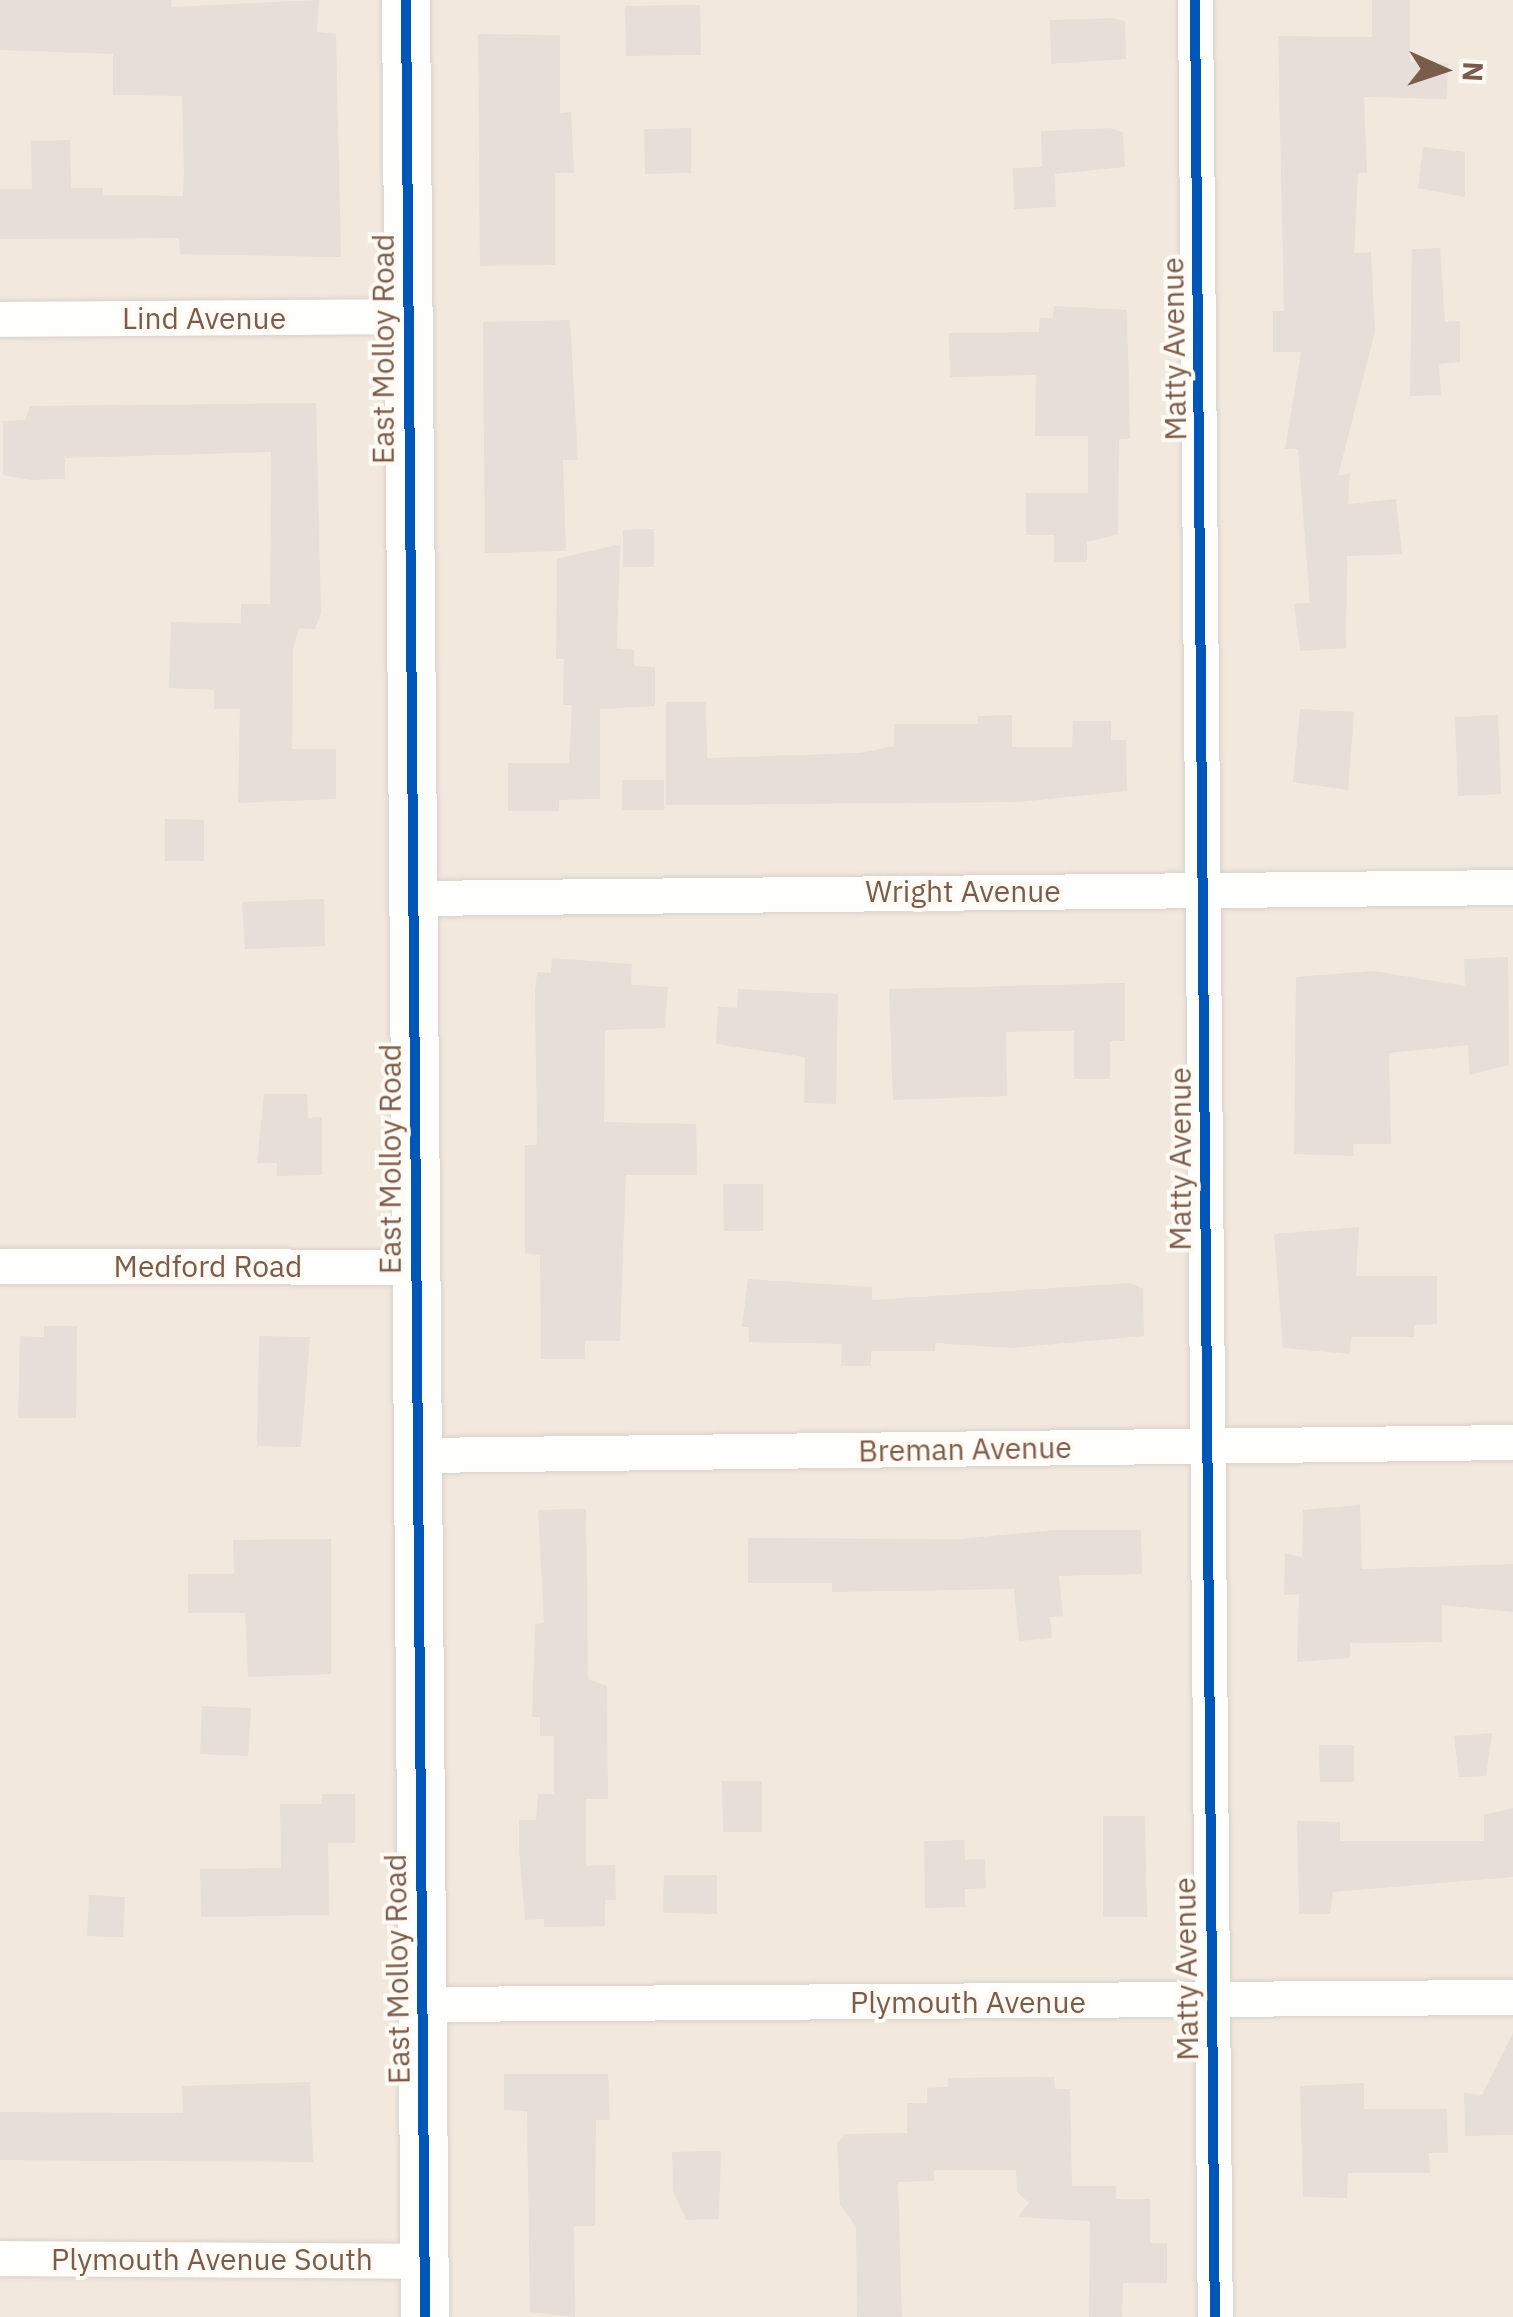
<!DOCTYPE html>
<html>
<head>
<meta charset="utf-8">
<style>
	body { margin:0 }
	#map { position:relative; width:1513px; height:2317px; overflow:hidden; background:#f9f5f0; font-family:"IBM Plex Sans",sans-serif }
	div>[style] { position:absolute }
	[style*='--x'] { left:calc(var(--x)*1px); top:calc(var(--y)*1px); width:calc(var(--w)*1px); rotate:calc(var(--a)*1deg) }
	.residential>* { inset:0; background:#f2e8de }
	.building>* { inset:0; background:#e6ded7 }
	.roads { filter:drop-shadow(0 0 2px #d7d1cb) drop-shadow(0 0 2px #d7d1cb) }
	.street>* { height:35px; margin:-17.5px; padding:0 17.5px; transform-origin:17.5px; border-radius:17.5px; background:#fefefd }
	.secondary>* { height:48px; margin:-24px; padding:0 24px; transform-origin:24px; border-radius:24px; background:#fefefd }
	.cycleway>* { height:10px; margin:-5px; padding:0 5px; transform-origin:5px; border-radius:5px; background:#0057b8 }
	span { translate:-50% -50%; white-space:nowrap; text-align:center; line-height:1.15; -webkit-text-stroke:8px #fffaf3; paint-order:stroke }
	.street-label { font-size:30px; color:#7a5c4d }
	.north { position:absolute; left:1393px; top:20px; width:100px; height:100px; -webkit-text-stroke:8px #fffaf3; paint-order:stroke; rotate:93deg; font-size:28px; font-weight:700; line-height:40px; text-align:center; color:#7a5c4d }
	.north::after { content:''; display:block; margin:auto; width:35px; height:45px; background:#7a5c4d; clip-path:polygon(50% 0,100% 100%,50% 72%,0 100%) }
</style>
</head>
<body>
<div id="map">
	<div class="residential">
		<i style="clip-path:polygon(0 0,1513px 0,1513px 2317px,0 2317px)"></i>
	</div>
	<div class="building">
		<i style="clip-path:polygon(0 0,171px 0,171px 7px,319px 0,317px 32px,336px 34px,341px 257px,180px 254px,179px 238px,0 239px,0 189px,32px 189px,31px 141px,70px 140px,71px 188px,103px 188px,103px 195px,183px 196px,184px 169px,182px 96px,113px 95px,113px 54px,0 50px)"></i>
		<i style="clip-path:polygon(1372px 0,1410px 0,1410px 62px,1448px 64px,1447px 99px,1364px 97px,1367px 173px,1358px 173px,1354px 253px,1371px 252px,1375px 331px,1338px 476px,1350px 473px,1348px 504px,1396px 499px,1402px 554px,1347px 556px,1346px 648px,1300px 651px,1294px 604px,1310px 603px,1298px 449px,1285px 449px,1301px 352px,1273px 352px,1273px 311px,1284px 311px,1278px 36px,1372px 37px)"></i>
		<i style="clip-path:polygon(700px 5px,701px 55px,626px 56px,625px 6px)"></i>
		<i style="clip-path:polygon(1112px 18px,1125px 21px,1126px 59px,1051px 64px,1050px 20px)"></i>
		<i style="clip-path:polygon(478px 34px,560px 35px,560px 113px,571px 112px,574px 173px,555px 173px,555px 265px,480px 266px)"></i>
		<i style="clip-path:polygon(691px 128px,691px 173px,645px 174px,644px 129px)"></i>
		<i style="clip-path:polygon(1109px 128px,1123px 132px,1125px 167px,1055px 174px,1056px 207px,1014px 209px,1013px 168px,1042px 167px,1041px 131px)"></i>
		<i style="clip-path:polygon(1423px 147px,1465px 152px,1465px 197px,1418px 188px)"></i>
		<i style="clip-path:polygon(1440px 248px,1445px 322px,1460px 321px,1460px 362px,1439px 364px,1441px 395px,1410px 396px,1412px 249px)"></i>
		<i style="clip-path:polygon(1054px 306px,1127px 310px,1130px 439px,1119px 439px,1118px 534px,1087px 542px,1087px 562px,1054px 562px,1054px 535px,1026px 535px,1026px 493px,1088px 493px,1088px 436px,1035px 436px,1036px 375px,950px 377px,949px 333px,1039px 332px,1040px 318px,1053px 318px)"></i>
		<i style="clip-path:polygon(570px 320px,578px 460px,563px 460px,566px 551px,485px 553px,483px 322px)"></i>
		<i style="clip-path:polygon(316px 403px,321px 613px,315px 629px,299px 628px,293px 649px,292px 749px,336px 749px,336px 799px,238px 803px,240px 709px,214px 709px,214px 690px,169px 688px,171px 622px,241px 623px,241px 604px,270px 604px,271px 452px,65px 458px,65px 479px,30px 480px,3px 475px,3px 421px,25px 420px,30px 406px)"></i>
		<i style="clip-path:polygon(654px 529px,654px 567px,623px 567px,623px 530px)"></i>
		<i style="clip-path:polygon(620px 544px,617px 649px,634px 650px,634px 666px,655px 667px,655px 706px,600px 709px,600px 799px,559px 800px,559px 811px,508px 811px,508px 763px,569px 763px,572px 705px,563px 705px,564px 659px,556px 659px,557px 559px)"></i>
		<i style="clip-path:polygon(666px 702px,706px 702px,707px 758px,860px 753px,894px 746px,894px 724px,978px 724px,978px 716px,1012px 715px,1012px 747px,1072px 747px,1073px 721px,1111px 721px,1111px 740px,1126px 740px,1127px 791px,1019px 802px,666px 805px)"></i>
		<i style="clip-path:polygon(1300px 709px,1354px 712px,1348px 790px,1293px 782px)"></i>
		<i style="clip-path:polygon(1498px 715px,1501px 794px,1458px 796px,1455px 717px)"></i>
		<i style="clip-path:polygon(622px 780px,664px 780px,664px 810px,622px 810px)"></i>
		<i style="clip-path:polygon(165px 819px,204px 820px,204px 861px,165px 861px)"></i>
		<i style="clip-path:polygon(324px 899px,325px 946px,245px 949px,242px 902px)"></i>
		<i style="clip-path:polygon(1508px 957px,1509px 1065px,1470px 1075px,1468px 1045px,1389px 1053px,1391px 1144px,1353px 1144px,1354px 1156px,1294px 1154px,1296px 977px,1373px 971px,1465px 986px,1464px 959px)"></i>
		<i style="clip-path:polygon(552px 958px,632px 964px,631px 985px,668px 987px,665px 1028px,605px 1030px,604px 1122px,696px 1124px,697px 1175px,626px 1175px,620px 1341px,585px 1341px,585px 1359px,541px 1359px,540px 1255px,525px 1253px,525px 1145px,537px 1145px,535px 991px,537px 972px,551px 973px)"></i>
		<i style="clip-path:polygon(1125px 983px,1125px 1041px,1110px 1041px,1110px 1079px,1074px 1079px,1074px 1031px,1006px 1032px,1007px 1096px,893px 1100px,889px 989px)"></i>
		<i style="clip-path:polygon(738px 989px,838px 994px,836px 1104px,804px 1103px,805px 1057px,716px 1044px,718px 1007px,737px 1008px)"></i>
		<i style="clip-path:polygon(264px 1094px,307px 1094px,308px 1118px,322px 1117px,322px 1175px,277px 1176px,277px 1163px,257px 1163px)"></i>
		<i style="clip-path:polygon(723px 1184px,763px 1184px,763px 1231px,724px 1231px)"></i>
		<i style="clip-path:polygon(1359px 1227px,1356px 1276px,1437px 1276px,1437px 1324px,1414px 1325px,1414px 1337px,1351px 1337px,1350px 1354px,1283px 1348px,1274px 1234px)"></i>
		<i style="clip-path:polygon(748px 1279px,872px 1287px,872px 1300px,1130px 1283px,1143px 1289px,1144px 1336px,1011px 1348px,935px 1343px,935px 1351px,871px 1351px,871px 1366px,841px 1366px,842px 1344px,749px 1342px,749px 1327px,742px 1327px)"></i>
		<i style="clip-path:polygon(44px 1326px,77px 1326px,76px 1418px,18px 1418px,20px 1336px,44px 1337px)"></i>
		<i style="clip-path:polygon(259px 1336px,310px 1337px,301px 1447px,257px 1446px)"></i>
		<i style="clip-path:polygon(1360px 1505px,1362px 1569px,1513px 1564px,1513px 1612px,1442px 1605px,1442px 1642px,1350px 1643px,1350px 1658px,1297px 1662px,1299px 1594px,1284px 1595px,1285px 1553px,1302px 1557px,1303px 1510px)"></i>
		<i style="clip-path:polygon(586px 1509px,588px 1679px,607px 1686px,608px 1799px,586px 1799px,586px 1866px,615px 1865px,616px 1900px,605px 1900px,605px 1926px,544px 1927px,544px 1919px,525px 1920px,519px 1849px,519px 1820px,536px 1820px,538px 1794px,554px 1794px,554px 1736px,540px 1736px,540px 1717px,532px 1717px,535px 1624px,544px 1623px,538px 1510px)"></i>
		<i style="clip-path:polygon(1054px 1530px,1141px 1530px,1142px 1574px,1059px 1576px,1063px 1616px,1050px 1617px,1052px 1638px,1019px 1641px,1014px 1589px,832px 1592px,832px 1583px,748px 1583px,748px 1538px,960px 1539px)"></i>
		<i style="clip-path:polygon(331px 1539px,331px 1674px,248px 1677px,245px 1613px,188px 1613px,188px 1574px,234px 1574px,233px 1540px)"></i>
		<i style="clip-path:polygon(202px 1706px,251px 1708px,248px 1756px,200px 1754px)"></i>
		<i style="clip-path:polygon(1492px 1733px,1486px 1776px,1459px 1777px,1454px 1736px)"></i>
		<i style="clip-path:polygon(1319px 1745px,1354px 1745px,1354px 1782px,1320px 1782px)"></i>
		<i style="clip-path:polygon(722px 1781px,762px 1781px,762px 1832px,723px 1832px)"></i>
		<i style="clip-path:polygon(322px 1794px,355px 1794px,355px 1843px,328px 1843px,329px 1915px,201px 1917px,200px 1869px,281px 1868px,280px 1804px,322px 1804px)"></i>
		<i style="clip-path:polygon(1513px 1808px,1513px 1877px,1333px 1892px,1330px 1914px,1299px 1914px,1297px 1821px,1340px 1822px,1340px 1841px,1484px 1841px,1484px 1815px)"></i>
		<i style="clip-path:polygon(1103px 1816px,1145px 1816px,1147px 1917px,1103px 1917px)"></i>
		<i style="clip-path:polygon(964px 1840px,965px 1860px,985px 1859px,986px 1888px,965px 1889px,965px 1907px,925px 1908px,924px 1841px)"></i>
		<i style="clip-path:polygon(664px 1875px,717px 1875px,717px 1914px,663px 1913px)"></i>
		<i style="clip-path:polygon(89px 1895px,125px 1897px,123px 1937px,87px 1936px)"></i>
		<i style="clip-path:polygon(1513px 2033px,1513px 2135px,1465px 2136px,1464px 2093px,1482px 2095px)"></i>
		<i style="clip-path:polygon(504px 2074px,608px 2074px,610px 2120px,596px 2120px,595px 2226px,574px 2226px,575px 2317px,530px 2312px,527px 2111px,504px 2110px)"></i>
		<i style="clip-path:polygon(1054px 2077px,1055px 2089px,1070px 2089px,1072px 2186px,1116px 2186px,1116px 2199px,1150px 2199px,1150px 2243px,1167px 2243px,1167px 2283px,1123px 2283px,1122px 2317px,1089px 2317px,1090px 2221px,1018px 2217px,1029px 2203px,1017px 2192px,1016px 2170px,934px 2170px,934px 2181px,898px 2182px,902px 2317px,857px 2317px,856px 2226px,840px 2205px,837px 2143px,845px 2134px,907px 2133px,907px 2103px,927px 2103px,927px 2088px,948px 2087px,948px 2078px)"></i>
		<i style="clip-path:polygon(310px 2082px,313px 2162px,0 2160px,0 2112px,183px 2113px,182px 2086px)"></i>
		<i style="clip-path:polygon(1364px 2083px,1364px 2109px,1447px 2109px,1448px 2153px,1429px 2153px,1430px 2173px,1348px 2173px,1347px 2198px,1303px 2197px,1300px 2086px)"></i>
		<i style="clip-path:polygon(721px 2151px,719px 2219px,686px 2220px,673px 2191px,672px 2152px)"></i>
	</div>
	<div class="roads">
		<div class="street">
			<i style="--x:1195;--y:0;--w:2317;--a:89.51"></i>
			<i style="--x:0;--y:319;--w:408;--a:-0.4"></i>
			<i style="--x:412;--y:898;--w:1101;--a:-0.57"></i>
			<i style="--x:0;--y:1266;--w:415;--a:0.1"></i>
			<i style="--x:418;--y:1455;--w:1095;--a:-0.68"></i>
			<i style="--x:422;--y:2004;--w:1091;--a:-0.37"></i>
			<i style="--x:0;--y:2258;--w:425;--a:0.4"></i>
		</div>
		<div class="secondary">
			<i style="--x:406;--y:0;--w:2317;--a:89.53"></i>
		</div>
	</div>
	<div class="cycleway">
		<i style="--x:406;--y:0;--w:2317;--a:89.53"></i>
		<i style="--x:1195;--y:0;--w:2317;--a:89.51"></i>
	</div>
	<div class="street-label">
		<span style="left:204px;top:318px">Lind Avenue</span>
		<span style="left:383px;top:349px;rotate:-90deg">East Molloy Road</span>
		<span style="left:1174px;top:349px;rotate:-91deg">Matty Avenue</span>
		<span style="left:963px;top:891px">Wright Avenue</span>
		<span style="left:390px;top:1159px;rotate:-90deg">East Molloy Road</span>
		<span style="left:1180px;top:1159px;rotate:-90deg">Matty Avenue</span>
		<span style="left:208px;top:1266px">Medford Road</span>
		<span style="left:965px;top:1449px;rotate:-1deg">Breman Avenue</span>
		<span style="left:397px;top:1969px;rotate:-91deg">East Molloy Road</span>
		<span style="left:1186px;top:1969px;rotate:-91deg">Matty Avenue</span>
		<span style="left:968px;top:2002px">Plymouth Avenue</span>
		<span style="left:212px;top:2259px">Plymouth Avenue South</span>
	</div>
	<div class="north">N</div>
</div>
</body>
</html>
